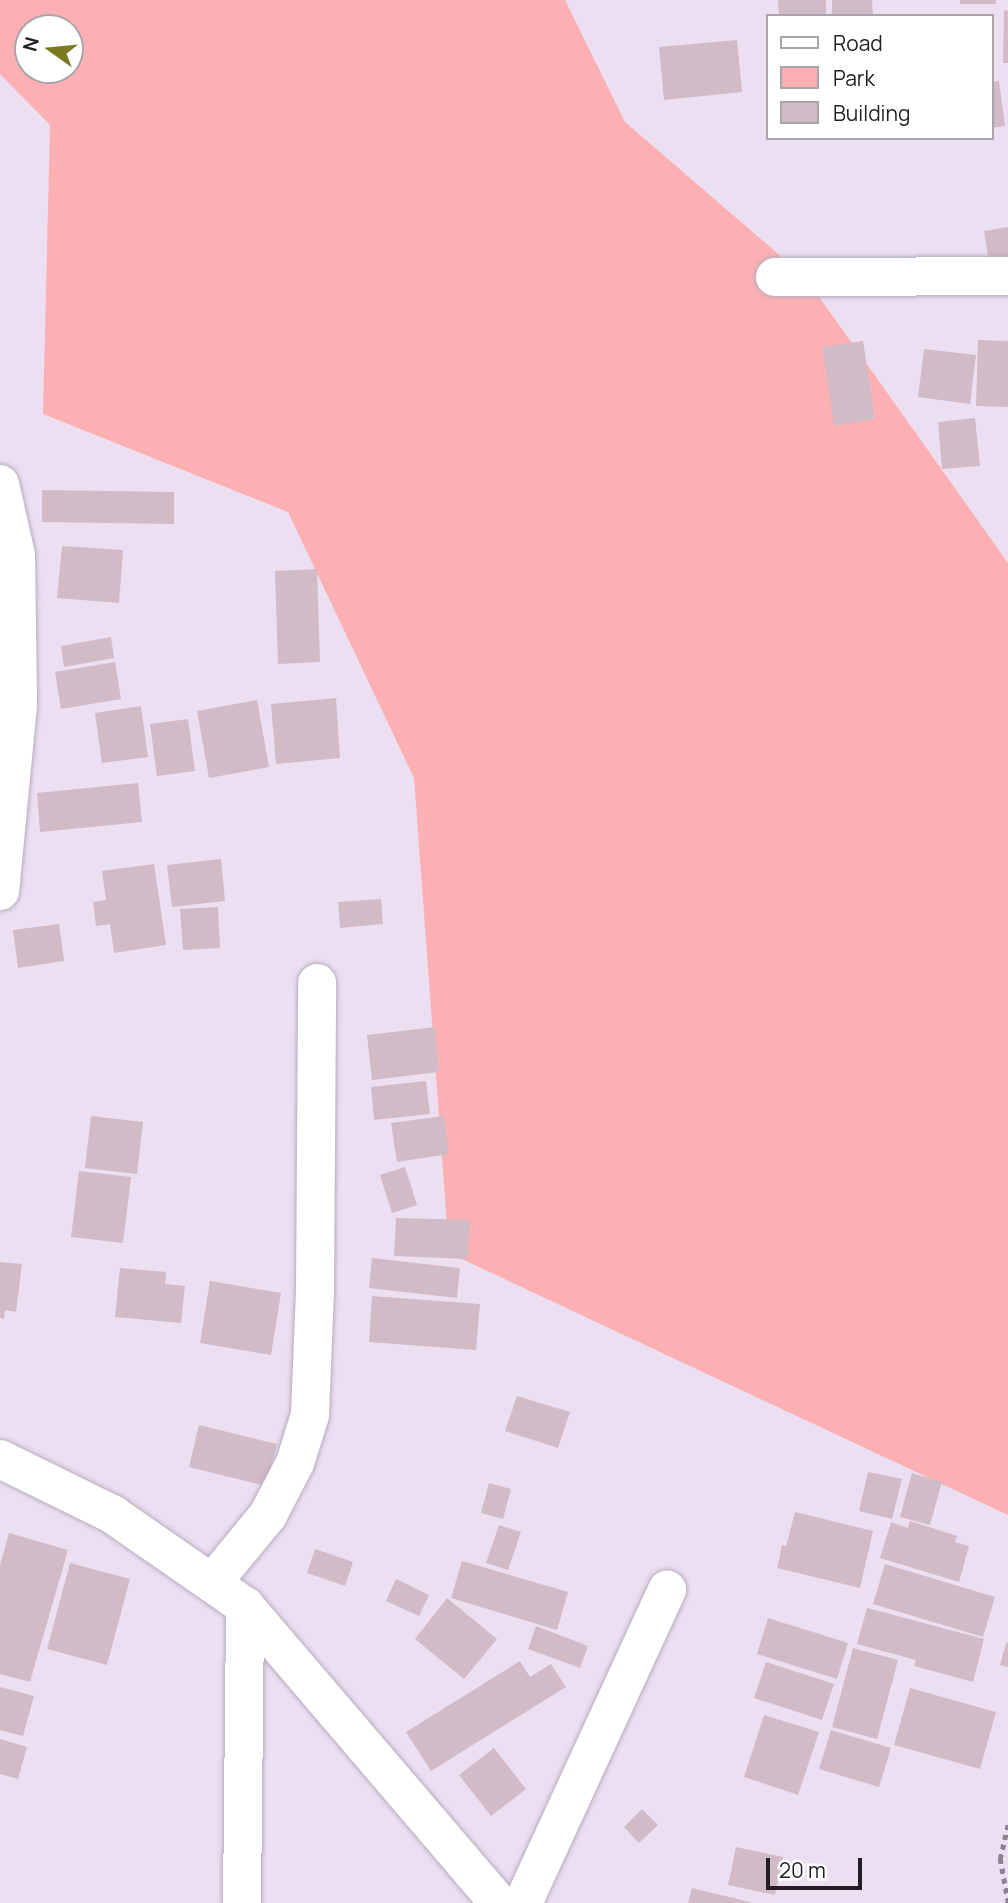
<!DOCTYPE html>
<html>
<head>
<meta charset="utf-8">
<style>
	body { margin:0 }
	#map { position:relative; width:1008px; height:1903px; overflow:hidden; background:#ecdff2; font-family:Manrope,sans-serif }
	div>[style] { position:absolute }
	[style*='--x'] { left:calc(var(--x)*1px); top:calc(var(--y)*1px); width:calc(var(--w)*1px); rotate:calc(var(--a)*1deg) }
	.green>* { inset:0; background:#fcb0b3 }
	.building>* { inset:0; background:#d1bbc6 }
	.path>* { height:4.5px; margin-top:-2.25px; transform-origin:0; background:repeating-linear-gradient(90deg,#8c8290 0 5px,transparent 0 10px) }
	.roads { filter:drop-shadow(0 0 2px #b8acbe) drop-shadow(0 0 2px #b8acbe) }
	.minor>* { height:38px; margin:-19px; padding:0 19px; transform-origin:19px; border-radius:19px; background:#fff }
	span { translate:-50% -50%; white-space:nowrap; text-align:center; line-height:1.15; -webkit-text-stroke:5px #fff; paint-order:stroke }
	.legend { position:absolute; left:766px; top:14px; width:228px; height:126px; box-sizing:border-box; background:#fff; border:2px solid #a7a5a8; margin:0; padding:9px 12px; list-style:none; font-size:21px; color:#231e25 }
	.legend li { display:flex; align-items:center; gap:14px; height:35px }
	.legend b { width:35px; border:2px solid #a7a5a8 }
	.north { position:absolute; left:14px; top:14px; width:70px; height:70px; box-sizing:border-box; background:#fff; border:2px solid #a7a5a8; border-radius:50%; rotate:285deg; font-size:19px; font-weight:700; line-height:28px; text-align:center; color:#231e25 }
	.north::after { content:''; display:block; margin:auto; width:24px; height:32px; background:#7b7a21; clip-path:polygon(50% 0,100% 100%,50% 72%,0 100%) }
	.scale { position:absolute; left:766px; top:1858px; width:96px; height:32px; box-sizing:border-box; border:4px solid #231e25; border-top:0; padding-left:9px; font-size:21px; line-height:24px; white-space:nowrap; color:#231e25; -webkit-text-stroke:5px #fff; paint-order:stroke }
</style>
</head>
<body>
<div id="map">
	<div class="green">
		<i style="clip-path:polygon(evenodd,0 0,565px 0,625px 122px,805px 277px,1008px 563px,1008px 1515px,449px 1253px,414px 778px,288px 512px,43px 414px,50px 125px,0 74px,0 0,28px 28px,70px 28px,70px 70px,28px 70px,28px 28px)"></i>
	</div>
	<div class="building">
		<i style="clip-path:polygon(778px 0,826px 0,826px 16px,779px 16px)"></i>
		<i style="clip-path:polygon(832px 0,872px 0,873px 16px,832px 16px)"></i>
		<i style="clip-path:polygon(960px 0,996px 0,996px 4px,960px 4px)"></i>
		<i style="clip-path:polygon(1004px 10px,1008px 11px,1008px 63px,1003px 63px)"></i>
		<i style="clip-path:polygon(737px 40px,742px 92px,664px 100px,659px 47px)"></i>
		<i style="clip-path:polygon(999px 81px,1005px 126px,992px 128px,992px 82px)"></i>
		<i style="clip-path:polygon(1008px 227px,1008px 265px,990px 268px,984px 231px)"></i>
		<i style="clip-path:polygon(978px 340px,1008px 341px,1008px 407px,976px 406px)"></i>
		<i style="clip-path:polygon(863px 341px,875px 419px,834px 426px,822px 347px)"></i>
		<i style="clip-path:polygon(924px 349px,976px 355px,970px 404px,918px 397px)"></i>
		<i style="clip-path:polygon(975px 418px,980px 466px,942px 469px,938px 422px)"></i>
		<i style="clip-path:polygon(42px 490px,174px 492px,174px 524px,42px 522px)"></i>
		<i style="clip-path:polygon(62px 546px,123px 550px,119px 603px,57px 598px)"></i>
		<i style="clip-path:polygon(317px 569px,320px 662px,278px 664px,275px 571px)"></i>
		<i style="clip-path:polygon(111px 637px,114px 658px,64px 667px,61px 646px)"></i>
		<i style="clip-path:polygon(115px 662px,121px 699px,61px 709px,55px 672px)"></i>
		<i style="clip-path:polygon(336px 698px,340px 758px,276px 764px,271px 704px)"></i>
		<i style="clip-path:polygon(257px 700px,269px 767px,209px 778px,197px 711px)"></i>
		<i style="clip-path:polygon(141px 706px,148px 757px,102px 763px,95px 713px)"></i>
		<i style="clip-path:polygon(188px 719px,195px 771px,157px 776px,150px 724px)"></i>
		<i style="clip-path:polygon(138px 783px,142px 822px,40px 832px,37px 793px)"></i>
		<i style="clip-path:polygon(221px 859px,225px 901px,172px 907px,167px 865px)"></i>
		<i style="clip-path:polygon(154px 864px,166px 945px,114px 953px,110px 924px,96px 926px,93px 902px,106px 900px,102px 871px)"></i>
		<i style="clip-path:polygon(381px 899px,383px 924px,340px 928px,338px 902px)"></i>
		<i style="clip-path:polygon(218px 907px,220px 948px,183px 950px,180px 909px)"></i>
		<i style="clip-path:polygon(59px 924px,64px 961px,18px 968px,13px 930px)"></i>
		<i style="clip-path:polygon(435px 1027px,439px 1072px,372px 1080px,367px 1035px)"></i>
		<i style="clip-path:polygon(426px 1081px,430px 1114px,374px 1120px,371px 1087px)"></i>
		<i style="clip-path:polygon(91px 1116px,143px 1122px,137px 1174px,85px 1168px)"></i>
		<i style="clip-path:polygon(444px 1116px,449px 1154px,397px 1162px,391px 1123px)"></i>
		<i style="clip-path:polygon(405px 1167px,417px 1205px,392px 1213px,380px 1175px)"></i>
		<i style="clip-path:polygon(79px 1171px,131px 1177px,123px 1243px,71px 1237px)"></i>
		<i style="clip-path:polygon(396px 1218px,470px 1220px,468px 1259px,394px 1256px)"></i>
		<i style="clip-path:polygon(372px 1258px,460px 1268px,457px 1298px,369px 1288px)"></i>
		<i style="clip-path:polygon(0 1262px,22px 1264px,16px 1312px,5px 1310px,4px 1319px,0 1318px)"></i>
		<i style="clip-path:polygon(120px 1268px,166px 1272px,165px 1284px,185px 1286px,181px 1323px,115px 1317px)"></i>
		<i style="clip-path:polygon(210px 1281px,281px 1293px,271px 1355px,200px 1343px)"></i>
		<i style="clip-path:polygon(372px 1296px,480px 1304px,476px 1350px,369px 1342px)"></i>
		<i style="clip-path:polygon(517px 1396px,570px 1412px,558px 1448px,505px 1431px)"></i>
		<i style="clip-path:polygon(199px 1425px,277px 1444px,266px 1486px,189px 1467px)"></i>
		<i style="clip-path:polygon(868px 1472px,902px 1479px,892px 1519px,859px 1511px)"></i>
		<i style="clip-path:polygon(912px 1473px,942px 1482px,930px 1525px,900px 1517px)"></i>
		<i style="clip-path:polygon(489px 1483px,511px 1489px,503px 1519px,481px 1513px)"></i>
		<i style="clip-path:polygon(795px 1512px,873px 1531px,860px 1588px,777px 1568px,782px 1545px,786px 1546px)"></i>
		<i style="clip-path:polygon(910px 1521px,957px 1536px,955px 1542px,969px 1546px,959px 1582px,880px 1558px,891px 1522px,908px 1528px)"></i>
		<i style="clip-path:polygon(499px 1525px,521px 1532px,508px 1570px,486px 1563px)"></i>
		<i style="clip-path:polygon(9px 1533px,68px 1550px,30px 1682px,0 1674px,0 1565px)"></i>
		<i style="clip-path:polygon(315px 1549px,353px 1562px,345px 1586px,307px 1573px)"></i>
		<i style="clip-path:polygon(462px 1561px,568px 1592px,557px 1630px,451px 1598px)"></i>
		<i style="clip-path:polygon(70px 1563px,130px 1579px,107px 1665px,47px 1649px)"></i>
		<i style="clip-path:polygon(885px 1564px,995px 1597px,983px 1637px,873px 1604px)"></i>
		<i style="clip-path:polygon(396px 1579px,429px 1595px,419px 1616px,386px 1601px)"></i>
		<i style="clip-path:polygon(447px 1598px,497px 1639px,464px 1679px,415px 1639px)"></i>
		<i style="clip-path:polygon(867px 1608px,984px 1639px,973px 1682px,914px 1666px,916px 1660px,857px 1644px)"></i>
		<i style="clip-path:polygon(768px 1618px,848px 1643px,837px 1679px,757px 1654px)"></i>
		<i style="clip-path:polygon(536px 1626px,588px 1646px,580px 1668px,528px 1649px)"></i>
		<i style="clip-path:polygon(1006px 1643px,1008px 1643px,1008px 1667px,1000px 1665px)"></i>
		<i style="clip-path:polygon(853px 1648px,898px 1660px,877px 1739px,832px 1727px)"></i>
		<i style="clip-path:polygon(520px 1661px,530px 1677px,551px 1664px,566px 1687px,431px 1771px,406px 1732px)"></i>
		<i style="clip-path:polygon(766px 1662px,834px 1684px,822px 1720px,754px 1698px)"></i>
		<i style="clip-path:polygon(0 1687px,34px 1696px,23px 1736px,0 1730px)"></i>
		<i style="clip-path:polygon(910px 1688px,996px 1712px,980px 1769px,894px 1745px)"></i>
		<i style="clip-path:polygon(764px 1715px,819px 1732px,798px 1795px,744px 1777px)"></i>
		<i style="clip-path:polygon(831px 1730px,891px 1748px,879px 1787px,819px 1769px)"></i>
		<i style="clip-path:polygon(0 1739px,27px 1747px,18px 1779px,0 1774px)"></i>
		<i style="clip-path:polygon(494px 1748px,526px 1789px,491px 1816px,459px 1775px)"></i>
		<i style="clip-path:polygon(642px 1809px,658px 1825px,639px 1843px,624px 1827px)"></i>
		<i style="clip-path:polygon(736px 1847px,783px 1857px,775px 1895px,728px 1885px)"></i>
		<i style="clip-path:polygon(692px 1888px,750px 1902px,749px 1903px,688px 1903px)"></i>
	</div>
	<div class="path">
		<i style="--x:1008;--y:1903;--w:45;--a:-100.3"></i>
		<i style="--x:1000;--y:1859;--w:36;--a:-77"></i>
	</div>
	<div class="roads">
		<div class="minor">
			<i style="--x:775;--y:277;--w:233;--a:-0.2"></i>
			<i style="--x:0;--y:484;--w:73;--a:77.3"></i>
			<i style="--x:16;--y:555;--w:150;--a:89.2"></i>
			<i style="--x:18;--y:705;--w:187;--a:95.5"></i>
			<i style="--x:0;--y:1459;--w:125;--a:26.2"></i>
			<i style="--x:112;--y:1514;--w:162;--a:34.7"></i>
			<i style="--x:245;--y:1606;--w:391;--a:49.5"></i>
			<i style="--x:212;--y:1583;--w:88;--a:-50.5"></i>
			<i style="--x:268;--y:1515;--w:59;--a:-62.6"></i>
			<i style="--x:295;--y:1463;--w:50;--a:-72.6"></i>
			<i style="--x:310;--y:1415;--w:123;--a:-87.7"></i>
			<i style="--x:315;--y:1292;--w:309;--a:-89.6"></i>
			<i style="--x:242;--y:1903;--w:297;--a:-89.4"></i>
			<i style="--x:523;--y:1903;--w:345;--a:-65.3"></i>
		</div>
	</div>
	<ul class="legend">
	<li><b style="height:9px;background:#fff"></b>Road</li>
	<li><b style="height:19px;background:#fcb0b3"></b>Park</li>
	<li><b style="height:19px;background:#d1bbc6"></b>Building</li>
	</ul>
	<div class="north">N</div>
	<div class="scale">20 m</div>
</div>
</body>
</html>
